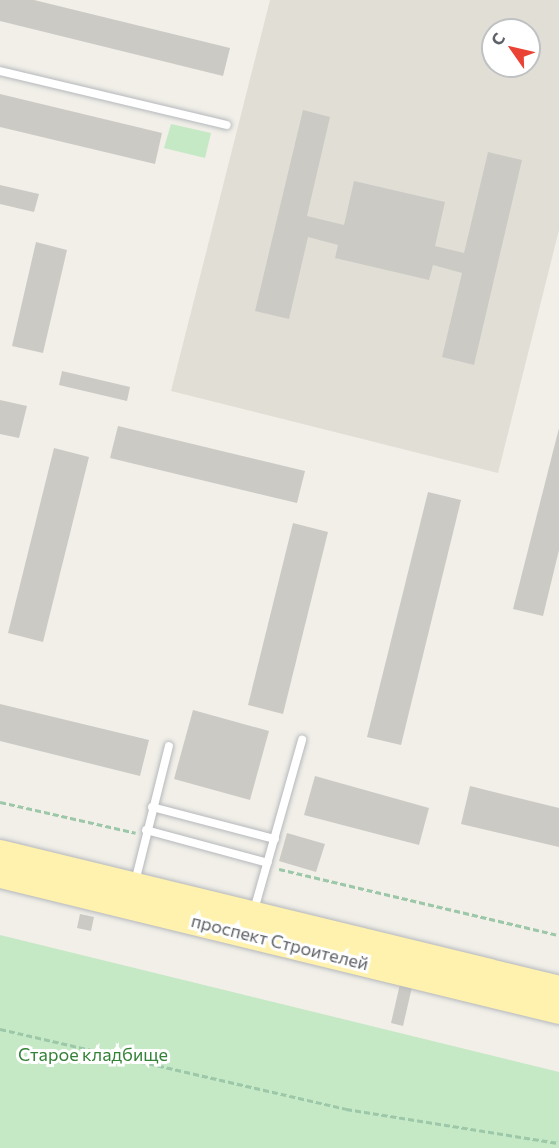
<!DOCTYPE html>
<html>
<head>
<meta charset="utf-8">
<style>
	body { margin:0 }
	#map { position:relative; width:559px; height:1148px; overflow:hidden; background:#f1efe8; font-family:Commissioner,sans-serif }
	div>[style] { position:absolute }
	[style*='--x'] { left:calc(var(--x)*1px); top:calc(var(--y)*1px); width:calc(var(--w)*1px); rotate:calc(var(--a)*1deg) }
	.education>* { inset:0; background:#e1ded6 }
	.green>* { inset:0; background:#c5e8c5 }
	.building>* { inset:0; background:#cccac5 }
	.path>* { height:3px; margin-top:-1.5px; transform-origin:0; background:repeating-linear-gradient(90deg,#9cc7a9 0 6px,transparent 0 9px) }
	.roads { filter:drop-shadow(0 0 2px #b5b8bc) drop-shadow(0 0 2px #b5b8bc) }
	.lane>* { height:8px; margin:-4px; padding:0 4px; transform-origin:4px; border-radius:4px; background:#fff }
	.primary>* { height:27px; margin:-13.5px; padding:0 13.5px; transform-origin:13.5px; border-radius:13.5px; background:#fff2af }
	span { translate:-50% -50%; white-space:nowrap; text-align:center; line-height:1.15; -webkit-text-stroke:6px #fff; paint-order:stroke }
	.street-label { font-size:18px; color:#5f6368 }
	.park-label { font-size:18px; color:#348238 }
	.north { position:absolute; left:481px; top:18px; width:60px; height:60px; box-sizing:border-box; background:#fff; border:2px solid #bfc1c3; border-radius:50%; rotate:304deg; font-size:16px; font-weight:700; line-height:24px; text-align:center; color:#5f6368 }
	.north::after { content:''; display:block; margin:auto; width:21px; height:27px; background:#ea4335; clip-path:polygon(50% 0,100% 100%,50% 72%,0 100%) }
</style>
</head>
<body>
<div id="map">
	<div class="education">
		<i style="clip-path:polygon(evenodd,270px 0,559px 0,559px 230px,498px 473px,171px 391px,270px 0,493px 30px,529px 30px,529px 66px,493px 66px,493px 30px)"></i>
	</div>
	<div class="green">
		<i style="clip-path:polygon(171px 124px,211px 133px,205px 158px,164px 148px)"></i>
		<i style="clip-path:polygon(0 935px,559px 1072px,559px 1148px,0 1148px)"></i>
	</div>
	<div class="building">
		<i style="clip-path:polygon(0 0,34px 0,230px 48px,223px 76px,0 21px)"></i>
		<i style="clip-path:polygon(0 94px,162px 133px,155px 164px,0 127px)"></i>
		<i style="clip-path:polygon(303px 110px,330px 117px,307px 216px,344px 225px,354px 181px,445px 202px,435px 246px,464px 253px,488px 152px,522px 160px,474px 365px,442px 357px,462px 273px,433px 265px,429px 280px,335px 258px,338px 245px,308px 237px,289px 319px,255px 311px)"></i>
		<i style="clip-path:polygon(0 185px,39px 194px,34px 212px,0 204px)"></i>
		<i style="clip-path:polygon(36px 242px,67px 250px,43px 353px,12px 346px)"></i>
		<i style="clip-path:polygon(62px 371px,130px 387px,127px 401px,59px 385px)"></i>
		<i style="clip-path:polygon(0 400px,27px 406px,19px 438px,0 434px)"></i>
		<i style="clip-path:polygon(118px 426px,305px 471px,297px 503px,110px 458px)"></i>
		<i style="clip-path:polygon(559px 428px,559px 550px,543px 616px,513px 609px)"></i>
		<i style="clip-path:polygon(54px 448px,89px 457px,43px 642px,8px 633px)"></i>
		<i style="clip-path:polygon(428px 492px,461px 500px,401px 745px,367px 737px)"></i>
		<i style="clip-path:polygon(293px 523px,328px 532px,283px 714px,248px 705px)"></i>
		<i style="clip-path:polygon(0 704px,149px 740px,140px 776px,0 741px)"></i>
		<i style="clip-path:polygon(193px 710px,269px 731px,250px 800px,174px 779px)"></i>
		<i style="clip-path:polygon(315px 776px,429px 808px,419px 845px,304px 815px)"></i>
		<i style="clip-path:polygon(470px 786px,559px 808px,559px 847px,461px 824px)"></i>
		<i style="clip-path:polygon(287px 833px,325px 844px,316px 872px,279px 861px)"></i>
		<i style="clip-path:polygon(80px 914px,94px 917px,91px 931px,77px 928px)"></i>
		<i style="clip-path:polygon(400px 984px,412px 987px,403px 1026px,391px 1023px)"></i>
	</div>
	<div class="path">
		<i style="--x:0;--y:802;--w:139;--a:12.8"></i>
		<i style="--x:279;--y:869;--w:288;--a:13.3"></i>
		<i style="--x:0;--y:1029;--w:355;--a:13"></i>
		<i style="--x:346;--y:1109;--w:216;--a:9.1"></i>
	</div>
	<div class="roads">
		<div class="lane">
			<i style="--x:0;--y:71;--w:233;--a:13.4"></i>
			<i style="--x:152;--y:807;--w:127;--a:14.6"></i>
			<i style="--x:146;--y:830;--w:126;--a:15.1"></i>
			<i style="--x:135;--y:882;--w:140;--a:-76"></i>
			<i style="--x:254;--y:910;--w:177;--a:-74.2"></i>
		</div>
		<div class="primary">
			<i style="--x:0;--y:853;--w:575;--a:13.67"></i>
			<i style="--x:0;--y:874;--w:575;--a:13.67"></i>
		</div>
	</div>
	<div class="street-label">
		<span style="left:280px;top:942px;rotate:14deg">проспект Строителей</span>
	</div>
	<div class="park-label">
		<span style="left:93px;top:1054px">Старое кладбище</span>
	</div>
	<div class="north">С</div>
</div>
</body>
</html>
